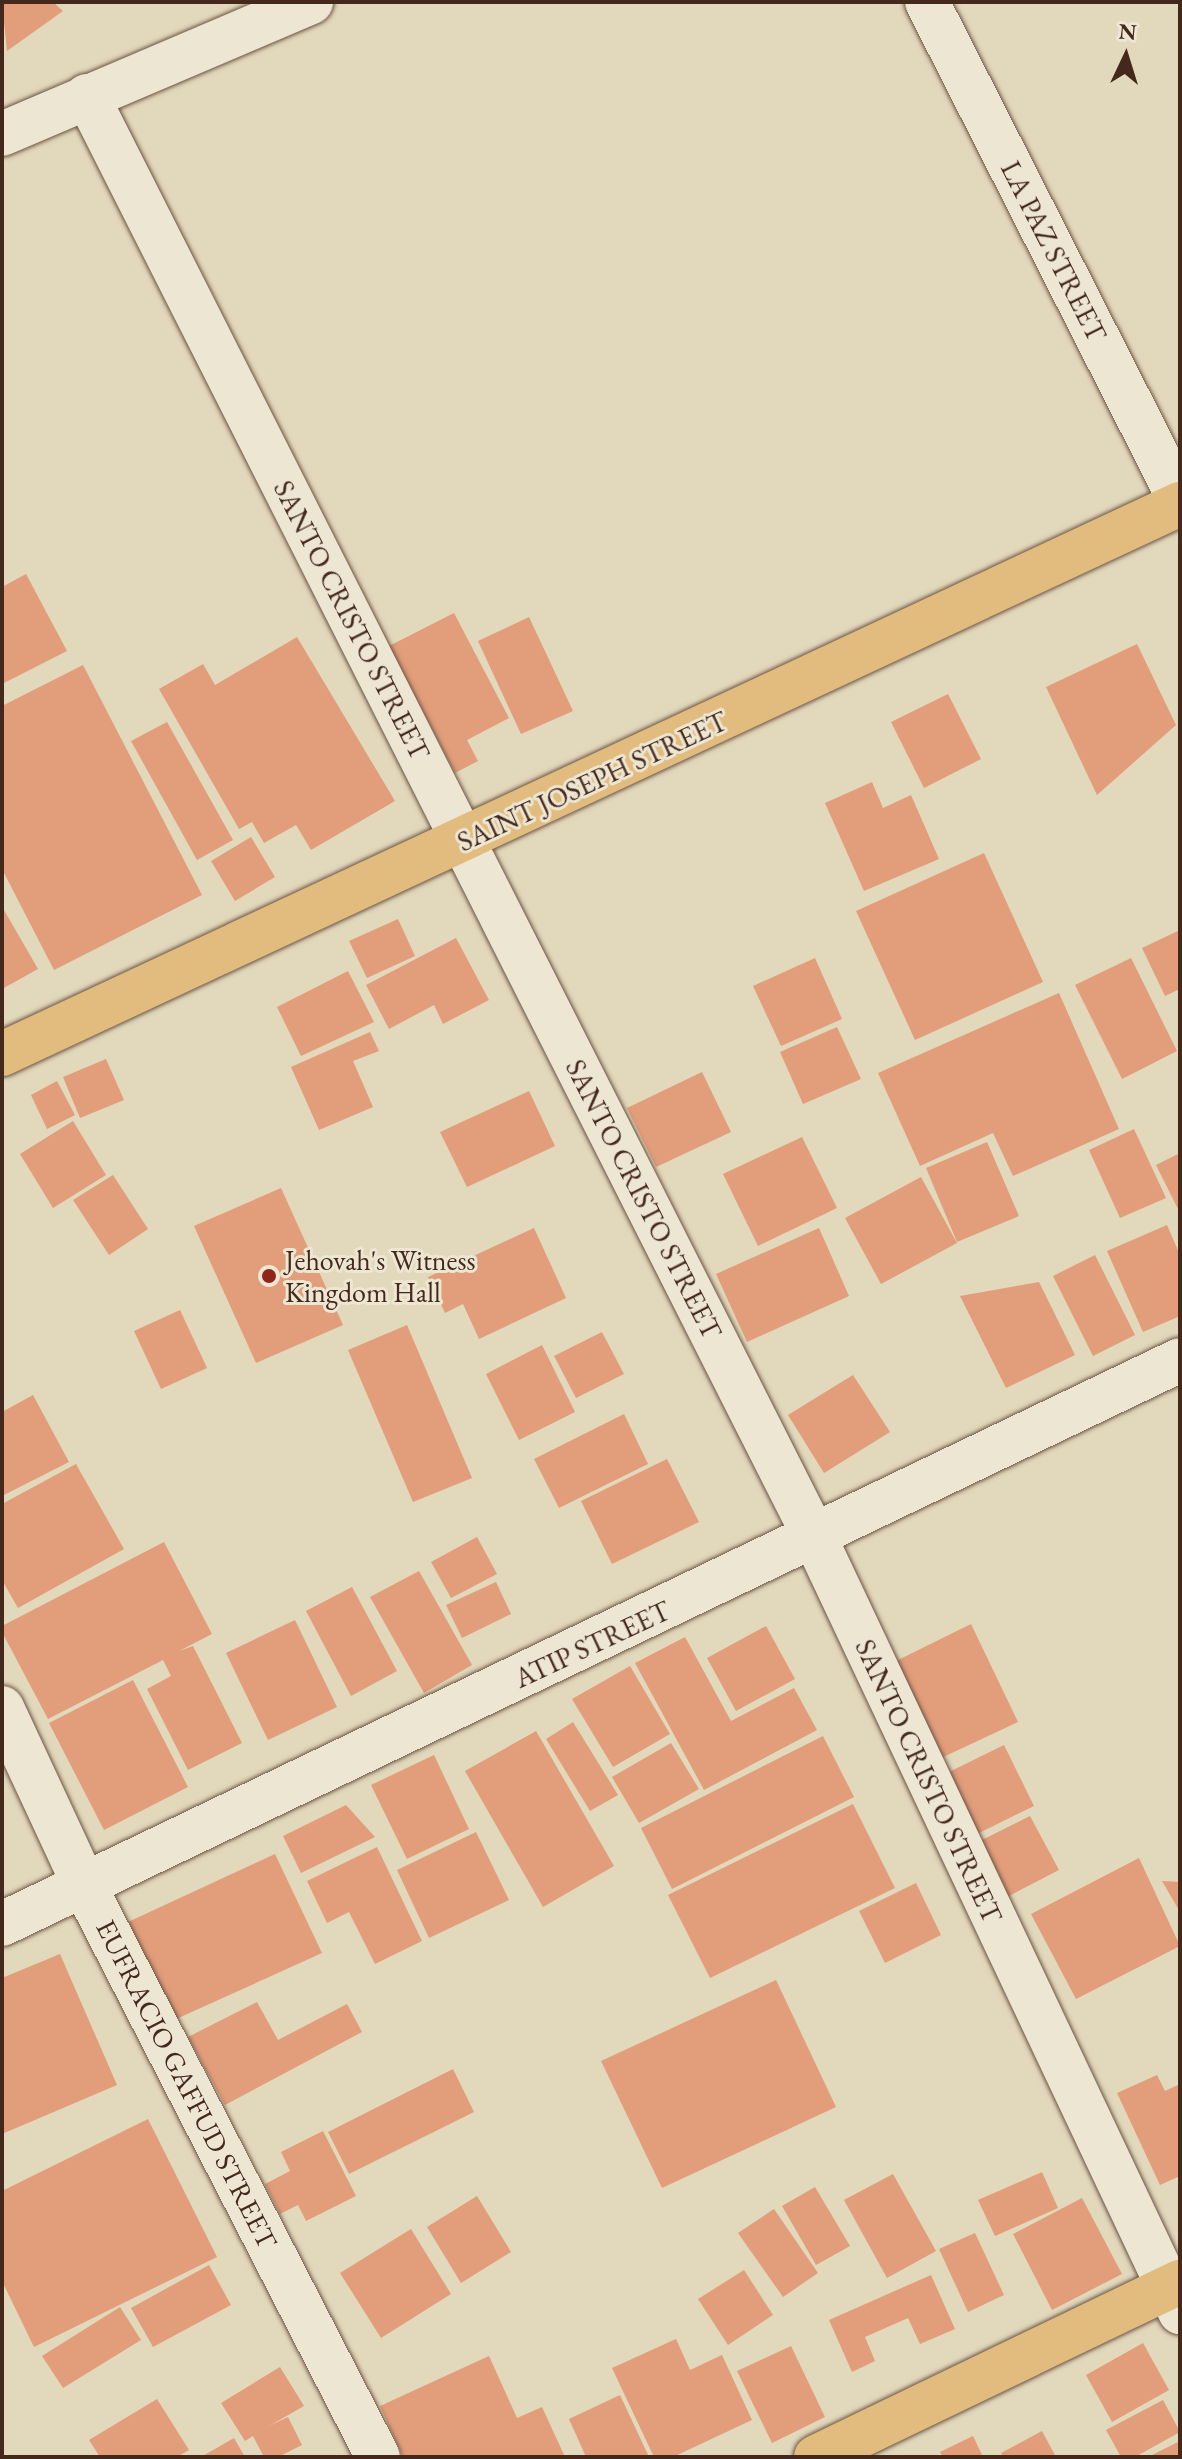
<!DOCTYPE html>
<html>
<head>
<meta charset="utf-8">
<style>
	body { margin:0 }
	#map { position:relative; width:1182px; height:2459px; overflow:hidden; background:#e2d8bb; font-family:"EB Garamond",serif }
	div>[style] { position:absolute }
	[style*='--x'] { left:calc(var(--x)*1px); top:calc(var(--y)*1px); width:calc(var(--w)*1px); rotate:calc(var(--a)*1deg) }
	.building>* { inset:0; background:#e29d7a }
	.roads { filter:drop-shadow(0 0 2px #6c5444) drop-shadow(0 0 2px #6c5444) }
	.minor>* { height:44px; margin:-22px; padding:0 22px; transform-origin:22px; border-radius:22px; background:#ece6d3 }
	.major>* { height:44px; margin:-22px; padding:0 22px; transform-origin:22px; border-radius:22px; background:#e1bc7e }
	.dots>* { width:22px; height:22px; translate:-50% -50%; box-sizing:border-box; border:4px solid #ece6d3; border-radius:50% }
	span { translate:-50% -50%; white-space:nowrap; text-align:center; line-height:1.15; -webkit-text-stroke:6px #ece6d3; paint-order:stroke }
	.street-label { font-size:28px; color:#44281c }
	.poi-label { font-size:28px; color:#44281c }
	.left { translate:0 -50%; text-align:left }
	.frame { position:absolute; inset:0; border:4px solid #44281c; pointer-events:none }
	.north { position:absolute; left:1086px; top:16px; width:80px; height:80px; -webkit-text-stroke:6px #ece6d3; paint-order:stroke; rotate:4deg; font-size:22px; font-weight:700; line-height:32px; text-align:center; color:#44281c }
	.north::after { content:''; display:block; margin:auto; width:28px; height:36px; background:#44281c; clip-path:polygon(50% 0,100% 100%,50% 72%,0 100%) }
</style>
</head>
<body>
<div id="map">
	<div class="building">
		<i style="clip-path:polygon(2px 2px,53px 2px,63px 11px,7px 51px)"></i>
		<i style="clip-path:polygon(26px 574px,67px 651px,2px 684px,2px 587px)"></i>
		<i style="clip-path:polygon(454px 613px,509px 718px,467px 740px,478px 761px,455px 773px,389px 646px)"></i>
		<i style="clip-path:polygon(529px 617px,573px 711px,521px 734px,478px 641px)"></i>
		<i style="clip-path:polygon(297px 637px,395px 801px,311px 850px,296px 825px,264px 843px,252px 822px,239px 829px,159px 689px,203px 664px,215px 685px)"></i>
		<i style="clip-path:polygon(1137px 644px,1176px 725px,1097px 795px,1046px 687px)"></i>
		<i style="clip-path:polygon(83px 665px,202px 895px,54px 970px,2px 869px,2px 706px)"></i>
		<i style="clip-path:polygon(948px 694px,981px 759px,924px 788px,891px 722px)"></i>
		<i style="clip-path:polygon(167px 722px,233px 840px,197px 860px,131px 741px)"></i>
		<i style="clip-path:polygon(872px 782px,883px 808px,911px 795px,939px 859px,864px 891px,825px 803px)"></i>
		<i style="clip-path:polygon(251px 837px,275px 877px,235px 901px,211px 861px)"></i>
		<i style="clip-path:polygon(984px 853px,1043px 982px,915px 1040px,856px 911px)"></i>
		<i style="clip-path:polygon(4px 910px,38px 969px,2px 989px,2px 911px)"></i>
		<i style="clip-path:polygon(398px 919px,415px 956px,367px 978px,349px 941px)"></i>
		<i style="clip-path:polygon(1180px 930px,1180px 989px,1165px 996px,1142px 948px)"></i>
		<i style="clip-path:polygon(456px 938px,489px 1000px,443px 1024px,434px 1005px,389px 1029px,366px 985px)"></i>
		<i style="clip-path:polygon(815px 958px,842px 1019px,781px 1046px,753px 986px)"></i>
		<i style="clip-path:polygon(1131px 958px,1177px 1051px,1122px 1079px,1075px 985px)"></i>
		<i style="clip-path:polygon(348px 971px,374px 1022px,301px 1056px,277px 1007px)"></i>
		<i style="clip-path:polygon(1059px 993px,1119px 1129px,1013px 1176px,993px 1133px,920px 1166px,878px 1073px)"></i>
		<i style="clip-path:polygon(837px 1027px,861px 1079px,803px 1104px,780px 1052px)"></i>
		<i style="clip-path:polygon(370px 1032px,379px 1051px,353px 1061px,373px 1107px,319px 1130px,291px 1067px)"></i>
		<i style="clip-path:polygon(106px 1059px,124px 1100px,80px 1118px,63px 1077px)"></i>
		<i style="clip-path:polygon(702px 1072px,731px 1132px,656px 1167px,627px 1108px)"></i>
		<i style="clip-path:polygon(57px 1081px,75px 1115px,47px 1129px,31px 1095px)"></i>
		<i style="clip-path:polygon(529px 1091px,555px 1146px,467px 1187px,440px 1132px)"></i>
		<i style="clip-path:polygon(73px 1121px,106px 1175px,53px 1208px,20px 1154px)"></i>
		<i style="clip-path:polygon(1134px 1129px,1166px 1198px,1120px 1218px,1089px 1150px)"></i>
		<i style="clip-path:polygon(802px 1137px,837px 1208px,758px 1246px,723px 1174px)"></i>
		<i style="clip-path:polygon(987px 1142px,1019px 1216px,957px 1242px,926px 1168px)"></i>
		<i style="clip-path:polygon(1180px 1153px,1180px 1213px,1156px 1165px)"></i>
		<i style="clip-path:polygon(113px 1175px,148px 1229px,109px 1255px,73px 1200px)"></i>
		<i style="clip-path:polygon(921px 1177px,957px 1243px,881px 1284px,845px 1218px)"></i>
		<i style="clip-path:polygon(281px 1188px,343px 1325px,256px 1363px,194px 1226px)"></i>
		<i style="clip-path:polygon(1167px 1225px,1180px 1255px,1180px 1316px,1143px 1332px,1107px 1251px)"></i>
		<i style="clip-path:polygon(534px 1228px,566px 1298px,479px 1339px,463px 1304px,445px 1313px,428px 1277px)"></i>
		<i style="clip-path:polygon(819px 1228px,849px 1296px,747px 1342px,716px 1274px)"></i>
		<i style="clip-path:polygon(1095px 1255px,1135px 1335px,1093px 1356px,1053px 1276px)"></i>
		<i style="clip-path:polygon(1039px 1282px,1075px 1355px,1006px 1388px,960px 1296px)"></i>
		<i style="clip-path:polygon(180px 1310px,207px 1368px,161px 1389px,134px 1331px)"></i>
		<i style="clip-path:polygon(407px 1325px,472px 1478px,413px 1502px,348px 1350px)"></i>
		<i style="clip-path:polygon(602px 1332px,624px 1374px,576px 1398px,554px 1356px)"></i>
		<i style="clip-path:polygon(542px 1345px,575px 1412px,519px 1440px,486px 1374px)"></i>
		<i style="clip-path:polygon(853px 1375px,890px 1432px,824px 1473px,788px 1415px)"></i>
		<i style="clip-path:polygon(33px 1395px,69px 1462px,2px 1496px,2px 1412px)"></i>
		<i style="clip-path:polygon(624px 1414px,648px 1464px,559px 1508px,534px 1459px)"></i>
		<i style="clip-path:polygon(667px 1459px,699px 1522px,612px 1564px,581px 1501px)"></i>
		<i style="clip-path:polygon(76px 1464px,124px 1549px,18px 1608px,2px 1580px,2px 1504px)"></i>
		<i style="clip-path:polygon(477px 1537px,497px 1574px,451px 1598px,431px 1562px)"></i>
		<i style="clip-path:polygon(164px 1542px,212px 1634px,179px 1651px,193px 1646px,242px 1743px,188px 1770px,147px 1689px,171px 1676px,163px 1660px,48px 1719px,2px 1632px,2px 1626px)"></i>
		<i style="clip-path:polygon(419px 1571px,472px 1665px,424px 1693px,370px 1597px)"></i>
		<i style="clip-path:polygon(496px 1582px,511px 1614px,462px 1638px,446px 1605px)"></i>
		<i style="clip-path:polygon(352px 1587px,397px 1671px,351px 1696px,306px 1611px)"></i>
		<i style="clip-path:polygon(295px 1620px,337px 1707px,268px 1740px,226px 1653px)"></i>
		<i style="clip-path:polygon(971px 1624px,1018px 1722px,939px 1759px,892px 1663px)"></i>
		<i style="clip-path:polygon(766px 1626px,795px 1679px,736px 1711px,707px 1658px)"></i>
		<i style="clip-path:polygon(685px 1637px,731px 1721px,794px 1688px,817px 1730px,704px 1790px,635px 1663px)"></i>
		<i style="clip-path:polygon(630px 1666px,670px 1734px,613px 1767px,572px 1699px)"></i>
		<i style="clip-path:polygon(133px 1680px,188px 1787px,104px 1830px,49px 1723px)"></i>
		<i style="clip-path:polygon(573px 1722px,618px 1795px,590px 1811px,546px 1739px)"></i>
		<i style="clip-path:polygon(536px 1731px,614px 1866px,543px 1907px,465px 1771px)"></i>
		<i style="clip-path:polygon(823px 1736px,854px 1797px,672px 1889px,641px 1828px)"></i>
		<i style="clip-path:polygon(671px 1743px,699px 1789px,639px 1823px,612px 1777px)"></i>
		<i style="clip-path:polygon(1004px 1745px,1034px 1806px,975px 1835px,945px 1774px)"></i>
		<i style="clip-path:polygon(434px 1755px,469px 1829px,407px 1859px,371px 1785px)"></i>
		<i style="clip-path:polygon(853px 1804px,895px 1888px,710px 1978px,668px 1895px)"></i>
		<i style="clip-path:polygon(346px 1805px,375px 1837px,301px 1873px,283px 1836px)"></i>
		<i style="clip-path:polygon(1030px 1816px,1059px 1870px,1007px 1897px,978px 1842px)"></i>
		<i style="clip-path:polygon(476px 1832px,509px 1900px,429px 1938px,397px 1870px)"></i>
		<i style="clip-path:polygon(377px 1847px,422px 1941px,375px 1964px,349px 1912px,327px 1923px,307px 1881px)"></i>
		<i style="clip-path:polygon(275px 1854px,322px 1953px,174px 2020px,128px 1922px)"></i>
		<i style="clip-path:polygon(1139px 1858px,1180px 1946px,1076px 1999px,1031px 1914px)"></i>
		<i style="clip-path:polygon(1162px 1881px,1180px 1882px,1180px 1912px)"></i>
		<i style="clip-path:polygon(916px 1883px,941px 1935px,885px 1963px,859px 1911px)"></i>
		<i style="clip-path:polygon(60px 1954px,117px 2085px,2px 2134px,2px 1978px)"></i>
		<i style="clip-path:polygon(776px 1980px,836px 2107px,662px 2188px,601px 2061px)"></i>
		<i style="clip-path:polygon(257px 2002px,278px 2040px,347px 2004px,362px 2032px,225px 2105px,188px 2037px)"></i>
		<i style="clip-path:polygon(453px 2069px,474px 2112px,349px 2174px,328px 2132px)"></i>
		<i style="clip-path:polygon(1157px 2075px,1165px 2091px,1180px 2084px,1180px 2176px,1160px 2185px,1117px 2093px)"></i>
		<i style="clip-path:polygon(148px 2119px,217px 2257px,34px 2347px,2px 2281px,2px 2191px)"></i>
		<i style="clip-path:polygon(323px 2131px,356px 2196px,306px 2221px,298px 2205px,280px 2214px,265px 2184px,290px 2171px,281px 2152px)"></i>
		<i style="clip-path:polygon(1042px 2172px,1058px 2208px,995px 2236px,978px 2200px)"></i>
		<i style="clip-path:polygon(893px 2174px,936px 2251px,887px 2278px,844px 2200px)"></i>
		<i style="clip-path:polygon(815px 2187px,850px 2246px,816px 2265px,782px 2206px)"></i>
		<i style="clip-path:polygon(477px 2196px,511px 2252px,461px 2283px,427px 2227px)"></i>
		<i style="clip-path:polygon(1082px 2198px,1122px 2274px,1052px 2310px,1013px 2234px)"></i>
		<i style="clip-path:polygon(774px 2209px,818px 2273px,783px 2297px,738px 2233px)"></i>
		<i style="clip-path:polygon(411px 2229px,451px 2294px,381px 2338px,340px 2273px)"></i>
		<i style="clip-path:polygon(975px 2233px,1004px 2295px,968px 2312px,939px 2249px)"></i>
		<i style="clip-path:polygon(209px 2265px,231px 2305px,153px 2347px,131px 2308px)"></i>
		<i style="clip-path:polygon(744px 2270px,773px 2315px,728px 2345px,698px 2299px)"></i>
		<i style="clip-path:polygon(931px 2275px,955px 2329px,920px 2344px,908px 2318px,865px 2337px,875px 2361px,852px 2372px,829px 2320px)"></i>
		<i style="clip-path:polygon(120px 2307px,141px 2340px,63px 2388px,42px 2356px)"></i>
		<i style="clip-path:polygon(676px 2339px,690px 2370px,722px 2355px,752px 2420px,673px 2457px,654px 2457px,612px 2368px)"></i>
		<i style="clip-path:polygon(1143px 2343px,1169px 2390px,1112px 2422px,1086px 2375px)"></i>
		<i style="clip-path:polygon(791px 2346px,825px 2417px,772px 2443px,737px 2371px)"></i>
		<i style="clip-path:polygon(489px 2356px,517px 2418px,542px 2407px,565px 2457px,403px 2457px,380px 2406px)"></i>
		<i style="clip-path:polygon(280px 2367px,304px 2406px,269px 2426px,288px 2417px,302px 2445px,278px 2457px,264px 2457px,253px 2436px,245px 2441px,221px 2403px)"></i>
		<i style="clip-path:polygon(620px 2395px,649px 2457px,586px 2457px,569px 2419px)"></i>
		<i style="clip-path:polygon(157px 2399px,189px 2450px,177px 2457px,100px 2457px,89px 2440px)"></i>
		<i style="clip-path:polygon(1163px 2400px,1180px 2432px,1135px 2457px,1121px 2457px,1106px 2430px)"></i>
		<i style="clip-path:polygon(1042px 2431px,1056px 2457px,1003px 2457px,1001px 2453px)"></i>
		<i style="clip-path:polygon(973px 2436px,983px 2457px,943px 2457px,940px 2452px)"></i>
		<i style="clip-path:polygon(234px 2438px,245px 2457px,201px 2457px)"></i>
		<i style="clip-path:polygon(1180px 2441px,1180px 2457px,1148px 2457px)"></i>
	</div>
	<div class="roads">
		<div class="minor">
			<i style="--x:927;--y:2;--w:559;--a:63.07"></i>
			<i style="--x:87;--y:96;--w:1615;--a:63.21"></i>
			<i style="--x:815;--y:1538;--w:856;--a:64.75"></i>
			<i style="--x:2;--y:134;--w:336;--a:-23.1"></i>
			<i style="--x:2;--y:1708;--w:195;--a:65.1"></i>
			<i style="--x:84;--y:1885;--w:643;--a:62.8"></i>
			<i style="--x:2;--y:1924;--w:1306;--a:-25.58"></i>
		</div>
		<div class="major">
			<i style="--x:2;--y:1054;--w:1300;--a:-25.03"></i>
			<i style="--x:816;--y:2457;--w:404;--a:-25.7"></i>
		</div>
	</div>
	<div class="dots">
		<i style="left:269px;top:1276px;background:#8f2418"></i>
	</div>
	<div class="street-label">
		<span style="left:1054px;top:251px;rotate:63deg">LA PAZ STREET</span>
		<span style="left:352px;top:620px;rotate:63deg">SANTO CRISTO STREET</span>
		<span style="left:592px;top:781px;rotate:-25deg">SAINT JOSEPH STREET</span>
		<span style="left:644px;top:1199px;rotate:63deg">SANTO CRISTO STREET</span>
		<span style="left:592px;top:1644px;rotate:-25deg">ATIP STREET</span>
		<span style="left:929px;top:1781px;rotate:65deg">SANTO CRISTO STREET</span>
		<span style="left:187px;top:2084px;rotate:63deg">EUFRACIO GAFFUD STREET</span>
	</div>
	<div class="poi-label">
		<span class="left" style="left:285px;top:1276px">Jehovah's Witness<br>Kingdom Hall</span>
	</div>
	<div class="frame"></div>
	<div class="north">N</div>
</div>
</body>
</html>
